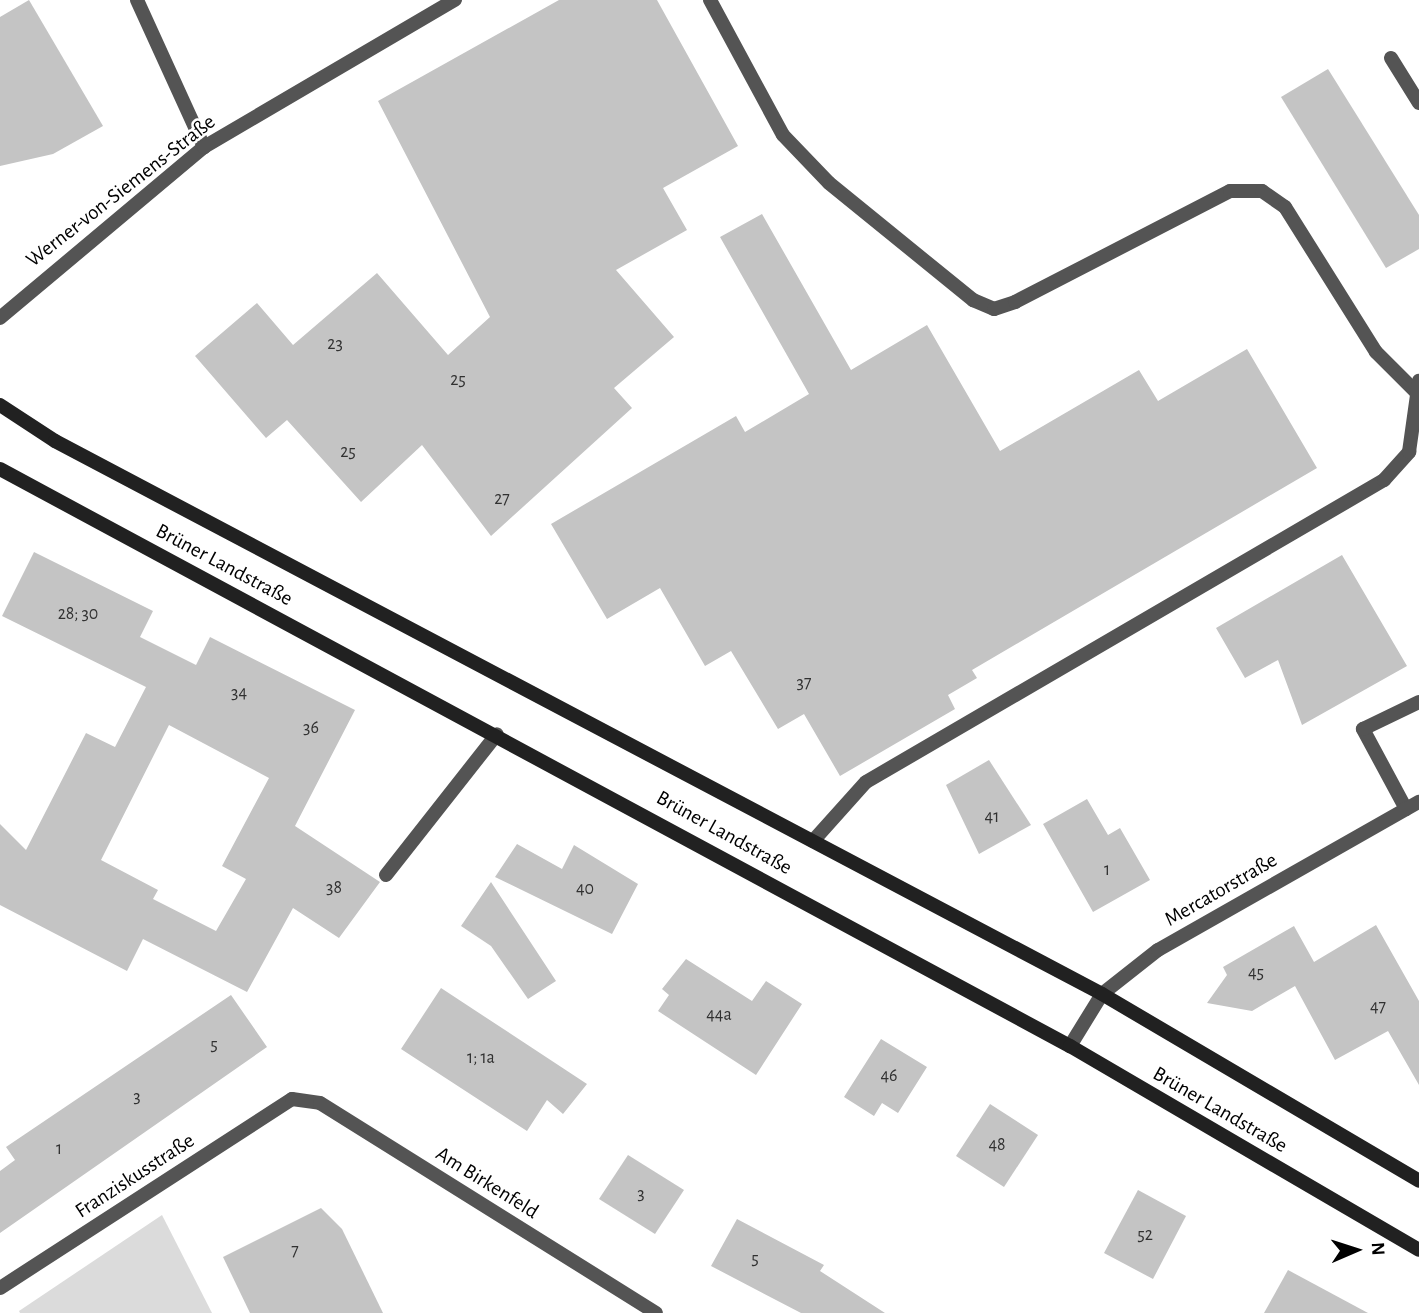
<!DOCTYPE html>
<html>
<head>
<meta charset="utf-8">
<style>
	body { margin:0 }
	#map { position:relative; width:1419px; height:1313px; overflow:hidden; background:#fff; font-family:"Alegreya Sans",sans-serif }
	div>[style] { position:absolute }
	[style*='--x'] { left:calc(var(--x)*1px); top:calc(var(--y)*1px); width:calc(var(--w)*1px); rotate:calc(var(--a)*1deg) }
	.green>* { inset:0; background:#dbdbdb }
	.building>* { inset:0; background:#c4c4c4 }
	.service>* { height:14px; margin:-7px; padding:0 7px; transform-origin:7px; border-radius:7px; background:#545454 }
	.minor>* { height:14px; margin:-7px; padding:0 7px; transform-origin:7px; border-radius:7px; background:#545454 }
	.secondary>* { height:14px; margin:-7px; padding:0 7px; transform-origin:7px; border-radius:7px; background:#212121 }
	span { translate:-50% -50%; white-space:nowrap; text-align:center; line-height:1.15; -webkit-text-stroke:5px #fff; paint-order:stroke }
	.number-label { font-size:18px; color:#313131 }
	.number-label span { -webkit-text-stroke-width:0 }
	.street-label { font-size:21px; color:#000 }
	.north { position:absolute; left:1321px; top:1215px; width:70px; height:70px; -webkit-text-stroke:5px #fff; paint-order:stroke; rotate:87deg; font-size:19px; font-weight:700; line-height:28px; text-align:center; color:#000 }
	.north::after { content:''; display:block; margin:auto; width:24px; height:32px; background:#000; clip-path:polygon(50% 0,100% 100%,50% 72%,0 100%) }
</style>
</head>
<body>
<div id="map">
	<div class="green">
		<i style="clip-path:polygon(162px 1215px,212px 1313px,20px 1313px,19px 1311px)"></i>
	</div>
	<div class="building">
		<i style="clip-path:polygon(29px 0,103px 126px,53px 154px,0 166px,0 17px)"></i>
		<i style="clip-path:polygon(559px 0,657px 0,738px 146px,663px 188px,687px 230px,616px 270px,674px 337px,614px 388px,632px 408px,491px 536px,422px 445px,361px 502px,287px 420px,266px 438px,195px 356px,257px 303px,293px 345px,377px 273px,448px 355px,490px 317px,378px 101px)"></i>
		<i style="clip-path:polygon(1328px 69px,1419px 215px,1419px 249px,1386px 268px,1281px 97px)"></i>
		<i style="clip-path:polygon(762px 214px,851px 370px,927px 325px,1000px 451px,1139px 370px,1158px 401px,1247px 349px,1317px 468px,972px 670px,977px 678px,948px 695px,955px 709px,840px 776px,804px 714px,778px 729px,731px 651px,705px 666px,660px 588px,607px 619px,551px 524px,736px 416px,745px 432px,809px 394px,720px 237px)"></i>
		<i style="clip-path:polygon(evenodd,34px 552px,153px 611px,140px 637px,196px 665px,210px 637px,355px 710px,295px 826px,380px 882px,339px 938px,293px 908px,247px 992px,143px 939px,127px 971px,0 905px,0 824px,26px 850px,86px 733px,115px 747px,146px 687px,2px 616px,34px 552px,169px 725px,269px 778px,222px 866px,246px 879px,216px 931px,153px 899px,158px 890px,101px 860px,169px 725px)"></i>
		<i style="clip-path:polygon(1342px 555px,1407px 666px,1302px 725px,1278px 660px,1245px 678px,1216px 628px)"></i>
		<i style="clip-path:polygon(989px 760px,1031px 825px,979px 854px,946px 785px)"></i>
		<i style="clip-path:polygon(1087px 799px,1108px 835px,1120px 828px,1150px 880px,1093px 912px,1043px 824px)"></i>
		<i style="clip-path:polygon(517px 844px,562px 869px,574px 845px,638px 884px,612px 934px,495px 877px)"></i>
		<i style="clip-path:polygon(491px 882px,556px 981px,528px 999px,491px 946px,461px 926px)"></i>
		<i style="clip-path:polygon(1376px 925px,1419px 1001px,1419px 1085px,1388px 1031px,1335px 1060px,1295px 986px,1252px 1011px,1207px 1003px,1227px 975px,1223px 967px,1294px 926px,1314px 962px)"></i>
		<i style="clip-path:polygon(686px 959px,752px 1001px,766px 981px,802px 1004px,756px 1075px,658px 1011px,669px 995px,662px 989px)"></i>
		<i style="clip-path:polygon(441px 988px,587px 1084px,563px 1114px,547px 1100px,527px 1131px,401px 1049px)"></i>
		<i style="clip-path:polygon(231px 995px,267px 1047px,0 1233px,0 1171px,15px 1160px,6px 1147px)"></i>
		<i style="clip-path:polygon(881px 1039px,927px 1067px,898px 1113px,882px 1103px,874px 1116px,844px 1097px)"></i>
		<i style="clip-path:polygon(990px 1104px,1038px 1135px,1004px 1187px,956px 1156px)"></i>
		<i style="clip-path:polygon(628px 1155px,684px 1190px,655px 1234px,599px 1199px)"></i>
		<i style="clip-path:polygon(1138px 1190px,1186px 1216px,1153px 1279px,1104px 1253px)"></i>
		<i style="clip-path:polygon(321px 1208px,342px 1229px,383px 1313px,250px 1313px,223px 1257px)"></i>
		<i style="clip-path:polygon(737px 1219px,824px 1265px,820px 1271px,885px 1313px,801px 1313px,711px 1266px)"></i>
		<i style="clip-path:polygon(1288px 1270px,1368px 1313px,1264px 1313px)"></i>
	</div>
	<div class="service">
		<i style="--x:137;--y:0;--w:162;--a:65.5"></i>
		<i style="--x:710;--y:0;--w:153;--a:61.6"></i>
		<i style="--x:783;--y:135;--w:66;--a:46.2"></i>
		<i style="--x:829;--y:183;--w:186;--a:39.1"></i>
		<i style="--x:973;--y:300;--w:23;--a:23"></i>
		<i style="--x:994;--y:309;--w:22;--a:-18"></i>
		<i style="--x:1015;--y:302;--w:242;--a:-27.3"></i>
		<i style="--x:1230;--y:191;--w:32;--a:0"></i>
		<i style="--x:1262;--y:191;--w:28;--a:35"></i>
		<i style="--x:1285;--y:207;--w:171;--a:57.9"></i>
		<i style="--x:1376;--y:352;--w:57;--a:45"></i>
		<i style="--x:1391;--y:58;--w:53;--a:58.1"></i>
		<i style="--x:1406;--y:809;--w:91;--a:-118.3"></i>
		<i style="--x:1363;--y:729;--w:62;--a:-25.7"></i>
		<i style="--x:813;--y:841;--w:79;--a:-48.1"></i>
		<i style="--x:866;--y:782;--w:600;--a:-30.24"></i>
		<i style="--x:1384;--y:480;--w:38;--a:-48"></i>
		<i style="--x:1409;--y:452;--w:72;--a:-82"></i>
		<i style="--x:386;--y:875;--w:179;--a:-51.8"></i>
	</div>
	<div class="minor">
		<i style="--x:0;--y:318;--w:266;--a:-40"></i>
		<i style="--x:204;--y:147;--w:291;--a:-30.4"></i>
		<i style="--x:1070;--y:1046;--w:61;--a:-58.4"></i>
		<i style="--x:1102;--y:994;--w:71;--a:-38.2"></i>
		<i style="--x:1158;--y:950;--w:300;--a:-29.6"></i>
		<i style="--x:0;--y:1288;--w:348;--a:-32.9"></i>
		<i style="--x:292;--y:1099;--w:28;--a:8"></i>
		<i style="--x:320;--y:1103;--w:396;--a:32"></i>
	</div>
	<div class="secondary">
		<i style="--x:0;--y:405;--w:66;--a:33.2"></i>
		<i style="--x:55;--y:441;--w:1184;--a:27.84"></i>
		<i style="--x:1102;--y:994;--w:368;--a:30.5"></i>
		<i style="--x:0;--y:469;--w:1216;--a:28.34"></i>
		<i style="--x:1070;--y:1046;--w:404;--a:30.3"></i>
	</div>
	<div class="number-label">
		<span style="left:335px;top:344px">23</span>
		<span style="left:458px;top:380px">25</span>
		<span style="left:348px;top:452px">25</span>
		<span style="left:502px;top:499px">27</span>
		<span style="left:78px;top:614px">28; 30</span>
		<span style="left:804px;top:683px">37</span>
		<span style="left:239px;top:693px">34</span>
		<span style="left:311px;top:728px">36</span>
		<span style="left:992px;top:817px">41</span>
		<span style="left:1107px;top:870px">1</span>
		<span style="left:334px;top:888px">38</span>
		<span style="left:585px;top:889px">40</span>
		<span style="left:1256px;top:973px">45</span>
		<span style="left:1378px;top:1007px">47</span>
		<span style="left:719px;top:1015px">44a</span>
		<span style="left:214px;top:1045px">5</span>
		<span style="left:481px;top:1058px">1; 1a</span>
		<span style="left:889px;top:1076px">46</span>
		<span style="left:137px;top:1097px">3</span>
		<span style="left:997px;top:1145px">48</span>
		<span style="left:59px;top:1149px">1</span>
		<span style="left:641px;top:1194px">3</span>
		<span style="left:1145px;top:1235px">52</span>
		<span style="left:295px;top:1251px">7</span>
		<span style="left:755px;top:1259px">5</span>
	</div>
	<div class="street-label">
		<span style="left:121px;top:191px;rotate:-38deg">Werner-von-Siemens-Straße</span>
		<span style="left:224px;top:565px;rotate:28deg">Brüner Landstraße</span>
		<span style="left:724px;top:833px;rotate:29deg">Brüner Landstraße</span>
		<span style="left:1221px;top:890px;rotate:-30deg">Mercatorstraße</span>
		<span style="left:1220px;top:1110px;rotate:30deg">Brüner Landstraße</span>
		<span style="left:135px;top:1176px;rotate:-33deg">Franziskusstraße</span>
		<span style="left:487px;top:1183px;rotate:32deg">Am Birkenfeld</span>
	</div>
	<div class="north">N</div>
</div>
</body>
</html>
